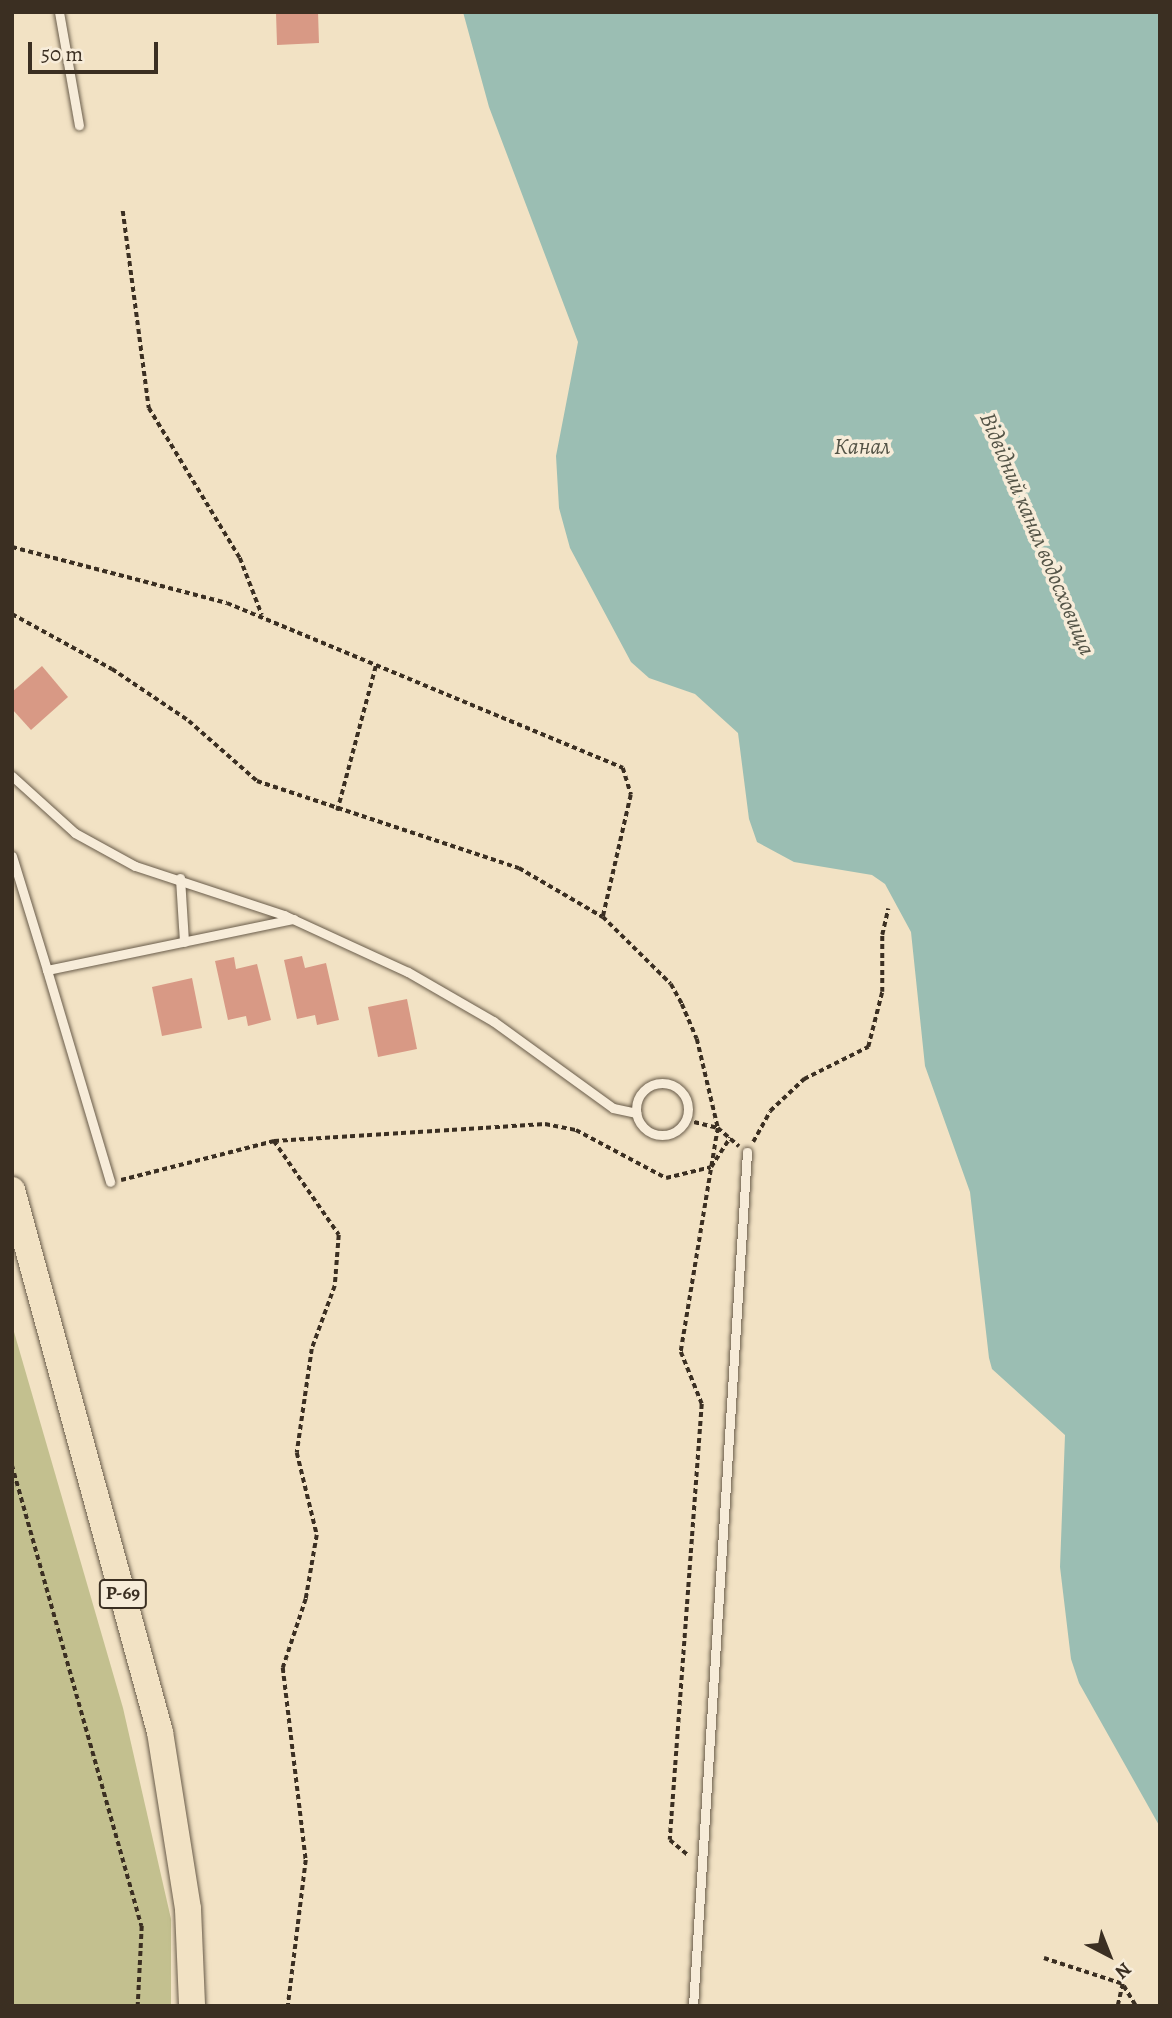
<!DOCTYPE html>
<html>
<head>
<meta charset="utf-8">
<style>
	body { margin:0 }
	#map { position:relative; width:1172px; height:2018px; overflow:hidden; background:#f2e2c4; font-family:Alegreya,serif }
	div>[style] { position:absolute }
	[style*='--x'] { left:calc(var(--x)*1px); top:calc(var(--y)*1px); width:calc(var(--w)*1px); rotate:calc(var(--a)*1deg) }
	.green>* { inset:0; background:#c3c08f }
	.water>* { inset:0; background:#9bbeb3 }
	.building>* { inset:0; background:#d89985 }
	.path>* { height:3.5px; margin-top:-1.75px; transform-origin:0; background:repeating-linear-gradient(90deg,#3b2f22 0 5px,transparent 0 8.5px) }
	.roads { filter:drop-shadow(0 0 2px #695c4a) drop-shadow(0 0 2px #695c4a) }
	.service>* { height:9px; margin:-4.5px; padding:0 4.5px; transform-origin:4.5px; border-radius:4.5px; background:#f7ecd9 }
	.service>.ring { margin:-4.5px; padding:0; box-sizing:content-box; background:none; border:9px solid #f7ecd9; border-radius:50% }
	.primary>* { height:26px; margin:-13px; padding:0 13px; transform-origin:13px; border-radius:13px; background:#f2e2c4 }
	span { translate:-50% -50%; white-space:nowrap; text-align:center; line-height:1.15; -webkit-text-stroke:7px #f7ecd9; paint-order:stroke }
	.shield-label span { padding:2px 5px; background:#f7ecd9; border:2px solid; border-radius:5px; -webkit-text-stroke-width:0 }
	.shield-label { font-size:19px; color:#3b2f22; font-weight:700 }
	.water-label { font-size:23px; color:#535346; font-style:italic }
	.frame { position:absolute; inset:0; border:14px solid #3b2f22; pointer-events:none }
	.north { position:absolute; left:1074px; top:1920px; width:70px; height:70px; -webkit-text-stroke:5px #f7ecd9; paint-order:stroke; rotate:138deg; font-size:19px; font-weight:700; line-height:28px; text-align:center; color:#3b2f22 }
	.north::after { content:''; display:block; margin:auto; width:24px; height:32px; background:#3b2f22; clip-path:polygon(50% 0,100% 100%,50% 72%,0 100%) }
	.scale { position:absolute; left:28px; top:42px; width:130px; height:32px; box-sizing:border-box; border:4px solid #3b2f22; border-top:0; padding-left:9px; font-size:21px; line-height:24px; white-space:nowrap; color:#3b2f22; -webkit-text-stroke:5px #f7ecd9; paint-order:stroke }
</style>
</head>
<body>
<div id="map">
	<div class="green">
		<i style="clip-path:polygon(12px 1325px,123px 1708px,171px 1919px,171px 2006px,12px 2006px)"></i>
	</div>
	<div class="water">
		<i style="clip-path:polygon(463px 12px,1160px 12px,1160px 1827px,1079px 1683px,1071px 1659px,1060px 1567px,1065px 1435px,992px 1369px,989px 1358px,970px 1192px,925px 1066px,911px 932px,885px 884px,872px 875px,794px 862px,757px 842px,749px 819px,738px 733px,695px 694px,649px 678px,631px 662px,570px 548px,559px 508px,556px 456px,578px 342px,489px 107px)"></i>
	</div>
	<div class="building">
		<i style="clip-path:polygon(276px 12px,318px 12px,319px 43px,277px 45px)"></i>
		<i style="clip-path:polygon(42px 666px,68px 697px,31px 730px,12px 709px,12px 692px)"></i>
		<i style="clip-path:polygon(302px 956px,305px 968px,326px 963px,339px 1020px,317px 1025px,315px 1015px,297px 1019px,284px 960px)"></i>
		<i style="clip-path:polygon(234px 957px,236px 969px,257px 964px,271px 1020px,248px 1026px,246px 1016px,228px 1020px,215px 961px)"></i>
		<i style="clip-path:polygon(192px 978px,202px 1028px,162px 1036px,152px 987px)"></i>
		<i style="clip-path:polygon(407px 999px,417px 1049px,378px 1057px,368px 1007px)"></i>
	</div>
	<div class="path">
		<i style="--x:123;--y:211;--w:199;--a:82.5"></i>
		<i style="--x:149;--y:408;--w:175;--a:58.8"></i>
		<i style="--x:240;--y:558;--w:61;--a:68.9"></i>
		<i style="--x:12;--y:547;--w:222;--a:14.6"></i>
		<i style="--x:227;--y:603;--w:429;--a:22.6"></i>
		<i style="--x:623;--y:768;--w:28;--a:73"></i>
		<i style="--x:631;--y:795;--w:125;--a:102.9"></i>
		<i style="--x:12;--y:614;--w:114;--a:28.8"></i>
		<i style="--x:112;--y:669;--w:93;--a:34"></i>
		<i style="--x:189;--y:721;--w:91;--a:41.4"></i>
		<i style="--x:257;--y:781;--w:276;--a:18.4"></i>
		<i style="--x:519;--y:868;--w:97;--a:30.3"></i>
		<i style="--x:603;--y:917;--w:95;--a:44.6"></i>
		<i style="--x:671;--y:984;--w:23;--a:61"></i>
		<i style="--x:682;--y:1004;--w:38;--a:67"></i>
		<i style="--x:697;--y:1039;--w:91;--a:76.7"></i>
		<i style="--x:718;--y:1128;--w:227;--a:99.4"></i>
		<i style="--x:681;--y:1352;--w:56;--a:68"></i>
		<i style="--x:702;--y:1404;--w:437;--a:94.2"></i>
		<i style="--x:670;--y:1840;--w:25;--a:40"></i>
		<i style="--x:337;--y:811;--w:152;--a:-75.1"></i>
		<i style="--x:686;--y:1120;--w:33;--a:14"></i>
		<i style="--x:718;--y:1128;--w:28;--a:41"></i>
		<i style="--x:274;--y:1141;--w:272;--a:-3.6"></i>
		<i style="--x:545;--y:1124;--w:32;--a:11"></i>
		<i style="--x:576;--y:1130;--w:102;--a:28.1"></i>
		<i style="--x:666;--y:1178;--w:46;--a:-13.7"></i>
		<i style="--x:711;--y:1167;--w:35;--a:-57"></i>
		<i style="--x:753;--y:1142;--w:35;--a:-61"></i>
		<i style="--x:770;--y:1111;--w:47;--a:-43.3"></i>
		<i style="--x:804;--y:1079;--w:72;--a:-26.6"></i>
		<i style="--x:868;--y:1047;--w:57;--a:-75.7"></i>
		<i style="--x:882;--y:992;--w:57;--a:-90"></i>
		<i style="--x:882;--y:935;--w:27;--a:-77"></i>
		<i style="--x:121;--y:1180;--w:158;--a:-14.3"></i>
		<i style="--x:274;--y:1141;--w:114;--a:55.3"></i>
		<i style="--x:339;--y:1235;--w:51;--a:94.5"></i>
		<i style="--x:335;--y:1286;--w:67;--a:110.1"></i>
		<i style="--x:312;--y:1349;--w:105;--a:98.2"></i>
		<i style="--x:297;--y:1453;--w:84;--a:76.3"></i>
		<i style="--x:317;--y:1535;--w:65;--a:99.8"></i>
		<i style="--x:306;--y:1599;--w:73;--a:108.4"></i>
		<i style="--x:283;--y:1668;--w:193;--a:83.2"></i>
		<i style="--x:306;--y:1860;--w:147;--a:97"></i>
		<i style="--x:12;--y:1465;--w:479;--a:74.3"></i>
		<i style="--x:142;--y:1926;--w:80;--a:92.9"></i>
		<i style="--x:1044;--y:1958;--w:83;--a:18.2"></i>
		<i style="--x:1123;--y:1984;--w:23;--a:103"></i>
		<i style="--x:1124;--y:1986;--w:23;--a:59"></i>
	</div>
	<div class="roads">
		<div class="service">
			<i style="--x:59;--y:12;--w:115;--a:80"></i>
			<i style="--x:12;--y:776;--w:85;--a:42.1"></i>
			<i style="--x:75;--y:833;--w:68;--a:28.8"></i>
			<i style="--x:135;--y:866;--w:157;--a:18.2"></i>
			<i style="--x:284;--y:915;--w:136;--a:24.7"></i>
			<i style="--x:408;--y:972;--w:98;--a:30"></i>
			<i style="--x:493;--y:1021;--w:148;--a:35.9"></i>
			<i style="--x:613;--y:1108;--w:24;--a:12"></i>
			<i style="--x:12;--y:856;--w:119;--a:72.9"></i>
			<i style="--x:47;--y:970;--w:252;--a:-11.7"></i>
			<i style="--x:180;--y:878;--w:64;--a:86.4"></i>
			<i style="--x:47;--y:970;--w:221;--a:73.4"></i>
			<i class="ring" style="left:636px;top:1083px;width:43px;height:43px"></i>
			<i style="--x:693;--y:2006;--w:856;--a:-86.38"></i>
		</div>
		<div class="primary">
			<i style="--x:12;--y:1190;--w:562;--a:74.73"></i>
			<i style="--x:160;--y:1732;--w:179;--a:81"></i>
			<i style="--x:188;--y:1909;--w:97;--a:87.6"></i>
		</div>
	</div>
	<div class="shield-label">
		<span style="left:123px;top:1594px">Р-69</span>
	</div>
	<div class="water-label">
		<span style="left:862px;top:447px">Канал</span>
		<span style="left:1037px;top:534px;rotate:67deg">Відвідний канал водосховища</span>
	</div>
	<div class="frame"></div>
	<div class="north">N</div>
	<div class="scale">50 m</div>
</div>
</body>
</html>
